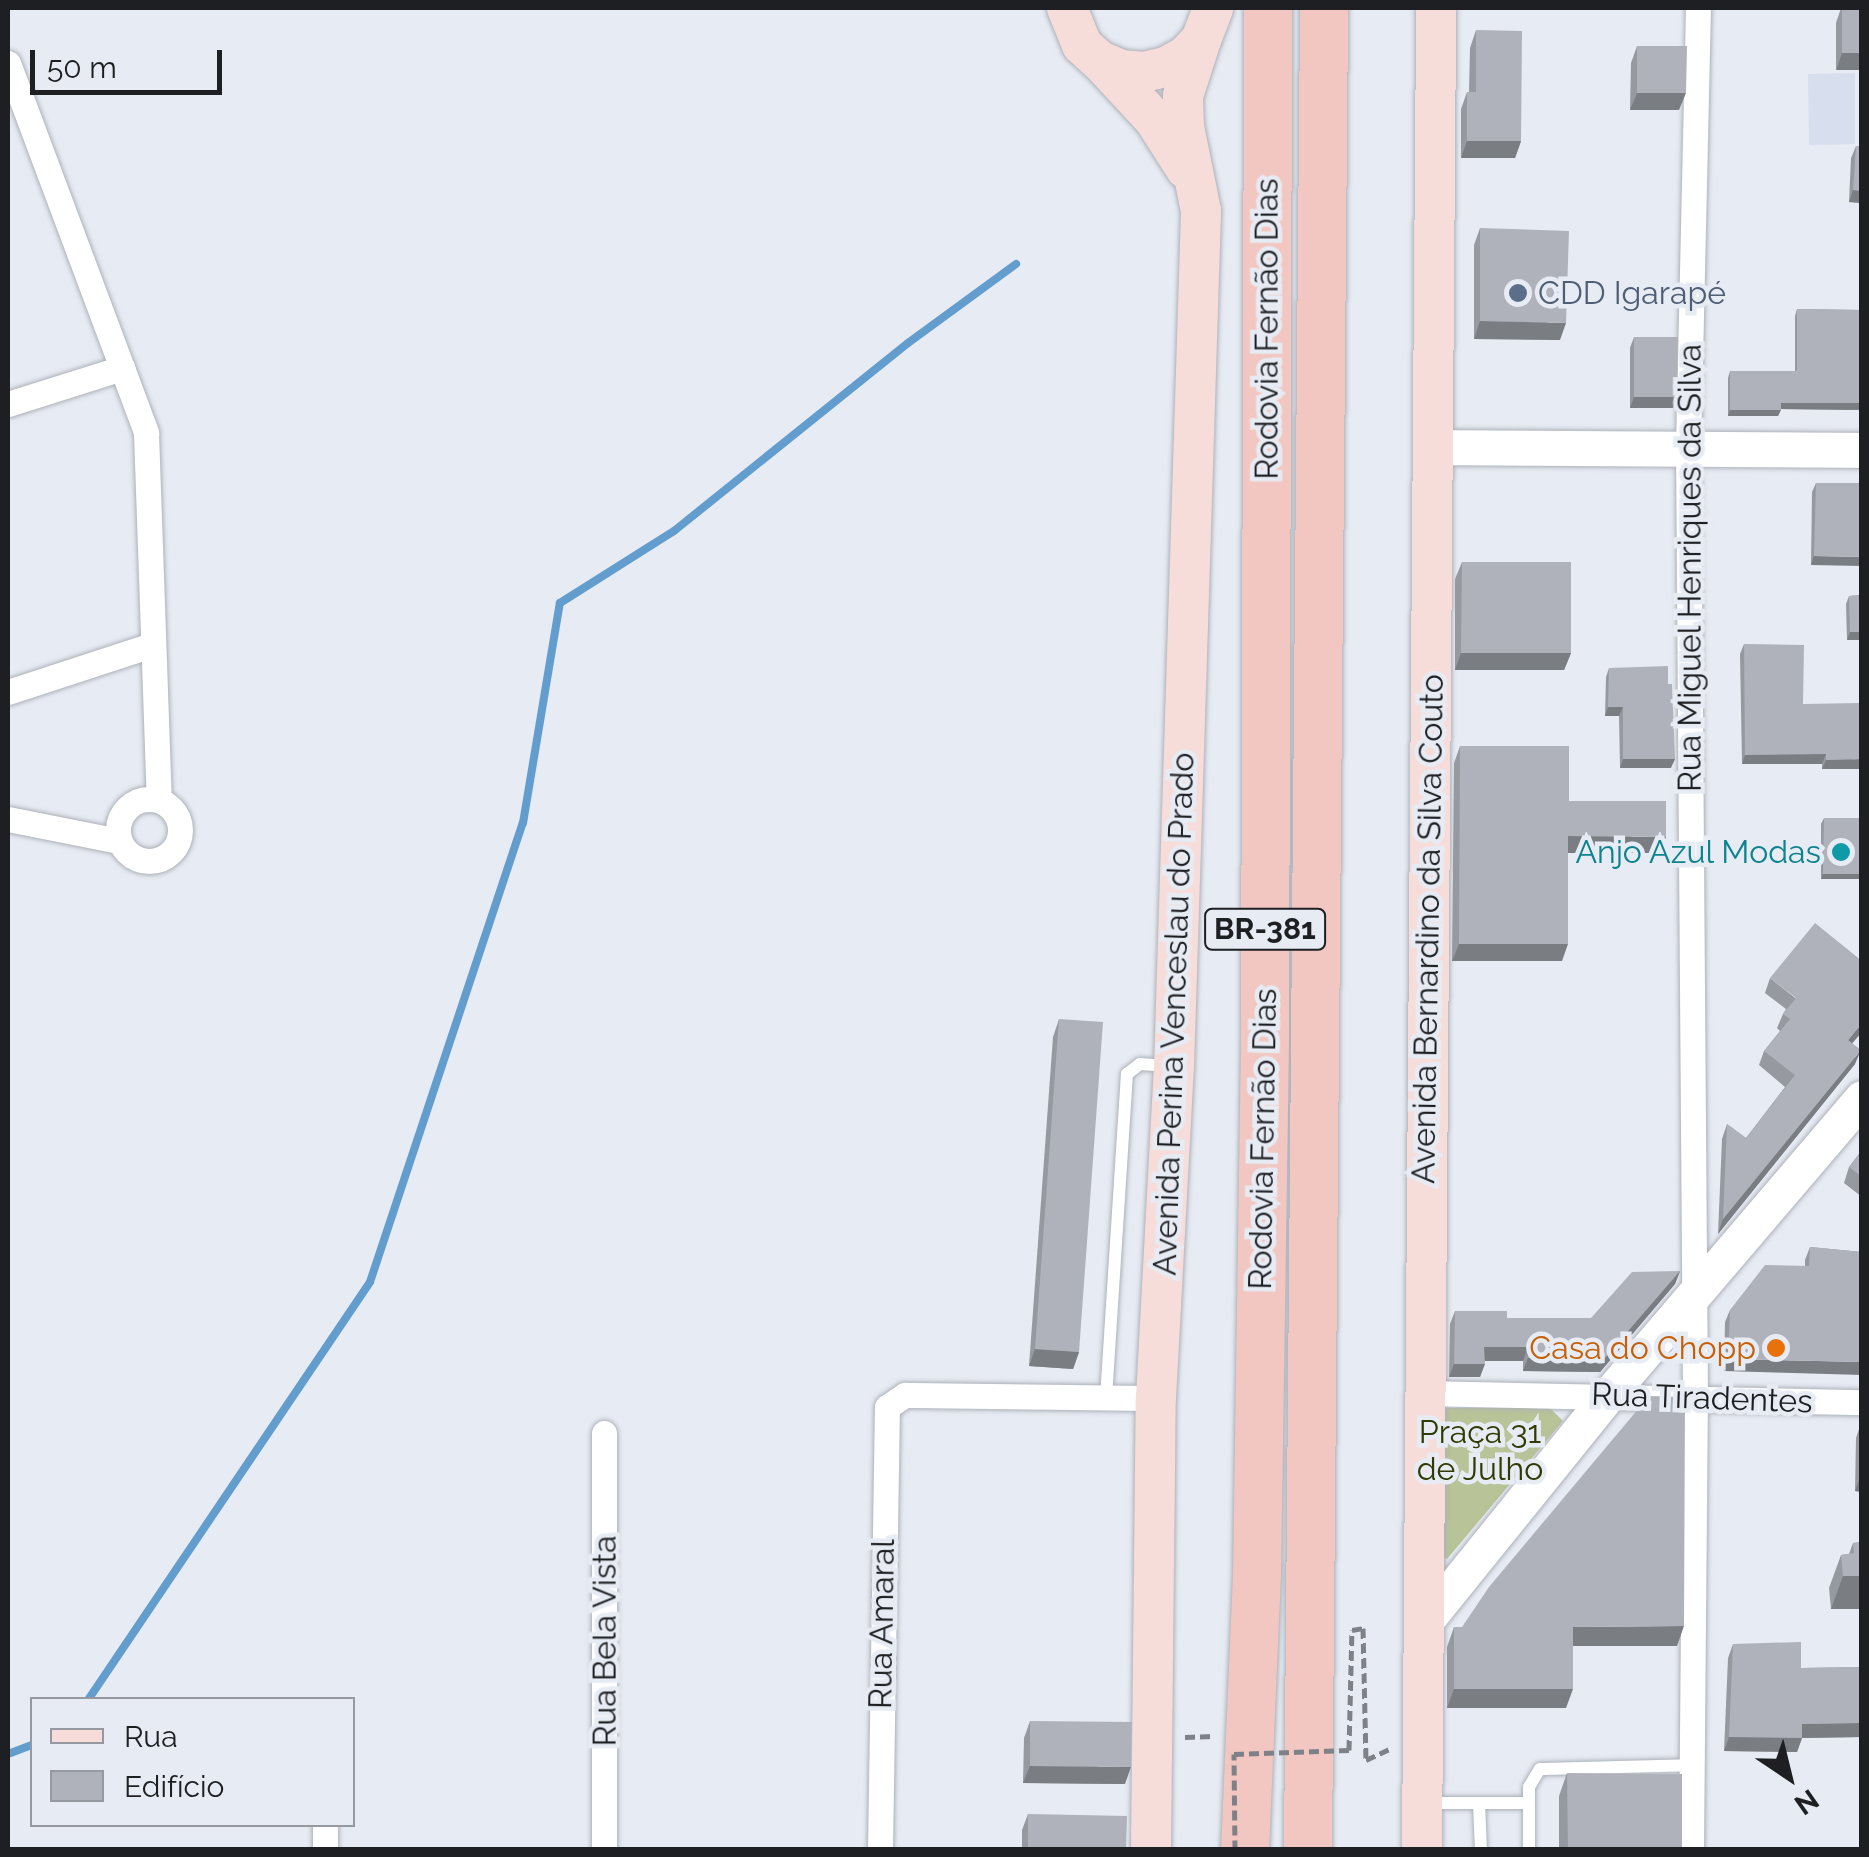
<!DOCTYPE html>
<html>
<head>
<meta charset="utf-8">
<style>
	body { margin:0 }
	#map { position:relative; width:1869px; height:1857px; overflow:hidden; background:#e7ebf3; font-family:Raleway,sans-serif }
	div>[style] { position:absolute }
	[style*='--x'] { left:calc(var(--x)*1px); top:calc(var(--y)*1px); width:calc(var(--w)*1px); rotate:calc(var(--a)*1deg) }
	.built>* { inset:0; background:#d7deed }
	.green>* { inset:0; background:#b8c398 }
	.stream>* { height:8px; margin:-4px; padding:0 4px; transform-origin:4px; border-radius:4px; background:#629dce }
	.path>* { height:5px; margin-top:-2.5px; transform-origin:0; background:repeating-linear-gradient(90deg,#7e8187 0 10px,transparent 0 15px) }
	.roads { filter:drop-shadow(0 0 2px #adb1b9) drop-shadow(0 0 2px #adb1b9) }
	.lane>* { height:12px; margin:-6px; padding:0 6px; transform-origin:6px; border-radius:6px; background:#fff }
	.street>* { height:25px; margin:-12.5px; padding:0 12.5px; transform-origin:12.5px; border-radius:12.5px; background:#fff }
	.street>.ring { margin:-12.5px; padding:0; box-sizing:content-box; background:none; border:25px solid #fff; border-radius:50% }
	.secondary>* { height:35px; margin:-17.5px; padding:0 17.5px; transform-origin:17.5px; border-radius:17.5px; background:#fff }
	.primary>* { height:40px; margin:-20px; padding:0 20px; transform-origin:20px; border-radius:20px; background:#f7ddda }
	.highway>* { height:48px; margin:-24px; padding:0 24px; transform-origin:24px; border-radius:24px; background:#f2c7c1 }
	.path-bridge>* { height:5px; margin-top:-2.5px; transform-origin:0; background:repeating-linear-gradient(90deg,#7e8187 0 10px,transparent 0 15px) }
	.wall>* { inset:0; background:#9699a0 }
	.shaded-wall>* { inset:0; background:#7a7d82 }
	.building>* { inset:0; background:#afb2ba }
	.dots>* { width:28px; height:28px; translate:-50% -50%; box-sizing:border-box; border:5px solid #e7ebf3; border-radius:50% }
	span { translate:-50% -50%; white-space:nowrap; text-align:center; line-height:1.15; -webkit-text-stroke:9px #e7ebf3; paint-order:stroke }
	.shield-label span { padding:2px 8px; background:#e7ebf3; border:2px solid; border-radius:8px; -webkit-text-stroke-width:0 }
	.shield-label { font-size:30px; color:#1d1f22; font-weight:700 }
	.service-label { font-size:32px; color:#4e5e75 }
	.left { translate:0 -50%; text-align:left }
	.street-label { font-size:32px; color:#1d1f22 }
	.culture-label { font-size:32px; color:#0d838f }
	.right { translate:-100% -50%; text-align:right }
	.food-label { font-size:32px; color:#c56008 }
	.park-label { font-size:32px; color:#303a02 }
	.frame { position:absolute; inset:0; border:10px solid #1d1f22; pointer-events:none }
	.legend { position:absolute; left:30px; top:1697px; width:325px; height:130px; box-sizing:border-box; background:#e7ebf3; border:2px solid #96999f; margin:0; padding:12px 18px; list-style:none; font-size:30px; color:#1d1f22 }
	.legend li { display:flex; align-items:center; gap:20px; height:50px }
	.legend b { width:50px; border:2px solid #96999f }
	.north { position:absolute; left:1739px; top:1727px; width:100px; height:100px; -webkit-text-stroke:8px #e7ebf3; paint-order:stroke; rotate:145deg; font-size:28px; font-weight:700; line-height:40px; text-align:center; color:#1d1f22 }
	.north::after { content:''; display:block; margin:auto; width:35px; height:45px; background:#1d1f22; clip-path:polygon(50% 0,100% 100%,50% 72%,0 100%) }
	.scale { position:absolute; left:30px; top:50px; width:192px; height:45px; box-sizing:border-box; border:5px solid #1d1f22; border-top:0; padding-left:12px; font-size:30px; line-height:35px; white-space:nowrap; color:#1d1f22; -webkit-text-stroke:8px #e7ebf3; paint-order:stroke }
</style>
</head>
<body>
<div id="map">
	<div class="built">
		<i style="clip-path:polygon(1855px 73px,1855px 144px,1809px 145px,1808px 74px)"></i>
	</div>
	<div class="green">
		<i style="clip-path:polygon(1439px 1408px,1550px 1408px,1563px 1421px,1447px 1559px,1433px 1553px)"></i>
	</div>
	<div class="stream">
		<i style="--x:88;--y:1700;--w:504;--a:-55.99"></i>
		<i style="--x:370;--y:1282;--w:484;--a:-71.6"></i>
		<i style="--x:523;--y:823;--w:223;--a:-80.5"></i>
		<i style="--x:560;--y:603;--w:135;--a:-32.3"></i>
		<i style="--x:674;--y:531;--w:300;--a:-38.8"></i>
		<i style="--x:908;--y:343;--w:134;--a:-36.2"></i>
		<i style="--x:8;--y:1754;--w:26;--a:-21"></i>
	</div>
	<div class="path">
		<i style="--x:1185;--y:1737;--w:29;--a:-2"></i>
		<i style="--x:1366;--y:1760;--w:26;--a:-25"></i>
	</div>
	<div class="roads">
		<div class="lane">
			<i style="--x:1106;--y:1398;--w:325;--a:-86.3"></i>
			<i style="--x:1127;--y:1074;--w:16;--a:-38"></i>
			<i style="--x:1140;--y:1064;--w:27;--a:4"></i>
			<i style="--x:1426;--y:1803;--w:103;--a:0"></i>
			<i style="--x:1479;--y:1803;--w:47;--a:87.6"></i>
			<i style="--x:1529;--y:1850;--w:63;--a:-90"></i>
			<i style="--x:1529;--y:1787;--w:21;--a:-59"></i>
			<i style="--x:1540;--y:1769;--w:151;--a:-1.5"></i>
		</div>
		<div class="street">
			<i style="--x:8;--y:63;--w:395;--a:69.5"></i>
			<i style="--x:146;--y:433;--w:367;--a:88"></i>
			<i style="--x:8;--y:404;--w:120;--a:-17.5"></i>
			<i style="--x:8;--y:692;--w:151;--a:-18.1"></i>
			<i class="ring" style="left:118px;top:799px;width:37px;height:37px"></i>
			<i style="--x:8;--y:819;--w:113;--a:11.2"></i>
			<i style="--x:1423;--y:1393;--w:439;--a:1.2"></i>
			<i style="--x:604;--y:1433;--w:417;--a:90"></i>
			<i style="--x:325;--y:1850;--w:26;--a:-90"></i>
			<i style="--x:880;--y:1850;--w:443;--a:-89.1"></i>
			<i style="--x:887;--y:1407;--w:22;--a:-34"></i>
			<i style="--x:905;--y:1395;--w:251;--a:0.7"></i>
			<i style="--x:1691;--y:1850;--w:452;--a:-89.5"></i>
			<i style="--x:1695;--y:1398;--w:950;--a:-90.42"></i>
			<i style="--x:1688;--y:448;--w:440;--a:-88.7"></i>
		</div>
		<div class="secondary">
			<i style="--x:1434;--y:447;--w:428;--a:0.4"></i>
			<i style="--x:1425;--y:1622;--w:293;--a:-51.1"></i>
			<i style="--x:1609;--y:1394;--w:389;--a:-49.5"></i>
		</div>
		<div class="primary">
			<i style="--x:1067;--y:8;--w:40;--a:68"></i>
			<i style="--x:1082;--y:45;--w:24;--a:42"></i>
			<i style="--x:1100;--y:61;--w:23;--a:23"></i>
			<i style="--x:1121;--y:70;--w:23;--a:5"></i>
			<i style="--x:1144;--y:72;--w:23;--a:-13"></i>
			<i style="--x:1166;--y:67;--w:23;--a:-29"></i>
			<i style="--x:1186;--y:56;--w:22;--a:-47"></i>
			<i style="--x:1201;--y:40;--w:34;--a:-69"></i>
			<i style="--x:1101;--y:62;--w:78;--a:47.1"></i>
			<i style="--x:1154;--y:119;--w:59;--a:57.4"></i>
			<i style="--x:1151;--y:1850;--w:452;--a:-89.4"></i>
			<i style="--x:1156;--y:1398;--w:331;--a:-86.9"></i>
			<i style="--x:1174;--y:1067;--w:856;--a:-88.19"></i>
			<i style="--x:1201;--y:211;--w:86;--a:-101.4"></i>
			<i style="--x:1184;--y:127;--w:31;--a:-92"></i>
			<i style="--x:1183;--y:96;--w:59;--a:-72.2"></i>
			<i style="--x:1422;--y:1850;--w:1842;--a:-89.56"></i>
		</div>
		<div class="highway">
			<i style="--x:1245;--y:1850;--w:275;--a:-87.5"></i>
			<i style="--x:1257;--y:1575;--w:535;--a:-89.14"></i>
			<i style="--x:1265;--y:1040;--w:1032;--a:-89.83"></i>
			<i style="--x:1308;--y:1850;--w:1842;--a:-89.5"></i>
		</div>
	</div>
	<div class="path-bridge">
		<i style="--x:1235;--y:1850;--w:96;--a:-90.6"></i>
		<i style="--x:1234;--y:1754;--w:115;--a:-2"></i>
		<i style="--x:1349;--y:1750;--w:120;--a:-88.6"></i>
		<i style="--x:1352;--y:1630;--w:11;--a:-10"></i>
		<i style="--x:1363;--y:1628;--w:132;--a:88.7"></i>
	</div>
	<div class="wall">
		<i style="clip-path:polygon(1841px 8px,1862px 8px,1836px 70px,1836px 23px)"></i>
		<i style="clip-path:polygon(1476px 30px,1521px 141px,1515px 158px,1461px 158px,1461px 109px,1467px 92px,1469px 92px,1470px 48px)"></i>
		<i style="clip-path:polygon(1637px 46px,1679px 110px,1630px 110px,1631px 63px)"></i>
		<i style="clip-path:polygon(1856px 146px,1862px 146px,1862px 203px,1849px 202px,1851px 158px)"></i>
		<i style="clip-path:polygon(1480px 228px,1560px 340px,1474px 339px,1474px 245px)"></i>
		<i style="clip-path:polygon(1797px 309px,1862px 310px,1862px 410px,1781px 409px,1778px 416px,1728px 416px,1728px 378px,1730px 371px,1795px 371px,1795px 316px)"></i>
		<i style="clip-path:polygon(1634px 337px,1673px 408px,1630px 408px,1630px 348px)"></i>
		<i style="clip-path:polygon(1816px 483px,1862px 483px,1811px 565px,1812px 492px)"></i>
		<i style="clip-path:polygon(1462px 562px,1571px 653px,1564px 670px,1455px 670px,1455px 579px)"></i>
		<i style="clip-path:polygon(1862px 595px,1862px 640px,1847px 640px,1846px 604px,1849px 596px)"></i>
		<i style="clip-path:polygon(1744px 644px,1803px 704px,1861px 769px,1822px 769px,1822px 764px,1742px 764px,1740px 654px)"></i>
		<i style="clip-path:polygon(1609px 668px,1668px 684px,1671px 768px,1620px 768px,1619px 716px,1605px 716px,1606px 677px)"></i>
		<i style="clip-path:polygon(1460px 746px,1569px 801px,1660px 853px,1568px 853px,1562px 961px,1452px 961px,1454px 763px)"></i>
		<i style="clip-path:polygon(1824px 818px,1862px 818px,1862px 879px,1821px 879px,1821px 824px)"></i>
		<i style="clip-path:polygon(1770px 978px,1852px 1043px,1855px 1064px,1718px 1234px,1722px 1139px,1727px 1124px,1746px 1138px,1785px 1087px,1759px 1065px,1764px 1051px,1780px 1031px,1777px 1028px,1783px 1014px,1786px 1009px,1765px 993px)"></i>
		<i style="clip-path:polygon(1059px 1019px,1079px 1352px,1073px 1369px,1029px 1366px,1053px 1037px)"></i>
		<i style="clip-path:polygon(1862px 1150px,1862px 1197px,1844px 1183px,1849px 1167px)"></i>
		<i style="clip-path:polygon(1810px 1247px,1862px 1252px,1724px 1371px,1725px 1322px,1730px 1310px,1805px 1266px,1805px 1260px)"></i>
		<i style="clip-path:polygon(1680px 1271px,1675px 1284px,1600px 1372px,1523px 1371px,1523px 1361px,1485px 1361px,1480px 1377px,1449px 1377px,1450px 1324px,1455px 1311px,1507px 1318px,1591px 1318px)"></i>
		<i style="clip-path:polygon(1860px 1426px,1862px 1492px,1855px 1491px,1856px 1438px)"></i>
		<i style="clip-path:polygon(1862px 1540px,1862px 1609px,1831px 1609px,1829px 1588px,1841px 1555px,1849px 1554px,1853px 1543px,1861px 1542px)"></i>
		<i style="clip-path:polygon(1454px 1627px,1677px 1646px,1573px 1646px,1566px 1708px,1447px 1708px,1447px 1647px)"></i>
		<i style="clip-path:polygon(1733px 1644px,1801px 1668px,1862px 1667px,1862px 1737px,1802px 1738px,1797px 1752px,1724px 1751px,1728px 1658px)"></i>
		<i style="clip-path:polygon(1030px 1721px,1125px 1784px,1023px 1783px,1024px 1738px)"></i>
		<i style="clip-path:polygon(1567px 1773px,1682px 1850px,1559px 1850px,1559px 1796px)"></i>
		<i style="clip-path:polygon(1028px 1814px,1126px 1850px,1022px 1850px,1022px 1830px)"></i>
	</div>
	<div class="shaded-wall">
		<i style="clip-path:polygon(1842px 53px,1862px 53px,1862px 70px,1836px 70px)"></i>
		<i style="clip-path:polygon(1637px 93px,1686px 93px,1679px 110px,1630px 110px)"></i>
		<i style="clip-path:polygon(1467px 141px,1521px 141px,1515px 158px,1461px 158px)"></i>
		<i style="clip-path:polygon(1853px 190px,1862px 191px,1862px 203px,1849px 202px)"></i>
		<i style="clip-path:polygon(1480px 321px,1566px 323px,1560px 340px,1474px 339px)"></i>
		<i style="clip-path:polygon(1634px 397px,1677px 397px,1673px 408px,1630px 408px)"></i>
		<i style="clip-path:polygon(1781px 403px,1862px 403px,1862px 410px,1778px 409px)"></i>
		<i style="clip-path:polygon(1730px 410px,1781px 410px,1778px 416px,1728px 416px)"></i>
		<i style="clip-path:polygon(1814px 556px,1862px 557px,1862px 566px,1811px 565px)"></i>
		<i style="clip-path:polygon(1850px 632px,1862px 632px,1862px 640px,1847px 640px)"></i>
		<i style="clip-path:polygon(1461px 653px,1571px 653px,1564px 670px,1455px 670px)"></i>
		<i style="clip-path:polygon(1608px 707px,1623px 707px,1619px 716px,1605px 716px)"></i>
		<i style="clip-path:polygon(1826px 754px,1822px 764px,1742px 764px,1745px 755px)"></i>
		<i style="clip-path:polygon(1623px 759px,1675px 759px,1671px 768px,1620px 768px)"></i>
		<i style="clip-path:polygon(1862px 759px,1861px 769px,1822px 769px,1826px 760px)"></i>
		<i style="clip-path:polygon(1568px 836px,1666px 837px,1660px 853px,1562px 853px)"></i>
		<i style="clip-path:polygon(1823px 874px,1862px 874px,1862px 879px,1821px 879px)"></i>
		<i style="clip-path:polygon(1459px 944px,1568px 944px,1562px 961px,1452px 961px)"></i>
		<i style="clip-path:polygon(1862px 1023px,1862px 1032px,1843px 1054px,1848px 1040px)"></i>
		<i style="clip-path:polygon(1861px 1050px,1855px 1064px,1718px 1234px,1723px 1219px)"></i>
		<i style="clip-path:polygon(1680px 1271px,1675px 1284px,1600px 1372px,1523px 1371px,1528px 1358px)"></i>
		<i style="clip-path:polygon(1484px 1347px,1528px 1347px,1523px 1361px,1480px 1361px)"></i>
		<i style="clip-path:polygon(1035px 1349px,1079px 1352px,1073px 1369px,1029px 1366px)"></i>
		<i style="clip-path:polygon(1728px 1359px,1862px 1362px,1862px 1375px,1724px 1371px)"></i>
		<i style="clip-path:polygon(1454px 1364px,1485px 1364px,1480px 1377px,1449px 1377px)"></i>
		<i style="clip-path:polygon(1859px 1480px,1862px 1480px,1862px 1492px,1855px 1491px)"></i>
		<i style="clip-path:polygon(1843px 1576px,1862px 1576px,1862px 1609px,1831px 1609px)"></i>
		<i style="clip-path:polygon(1684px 1626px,1677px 1646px,1566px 1646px,1573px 1627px)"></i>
		<i style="clip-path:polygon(1454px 1689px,1573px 1689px,1566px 1708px,1447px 1708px)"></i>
		<i style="clip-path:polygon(1862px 1723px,1862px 1737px,1800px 1738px,1802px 1738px,1797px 1752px,1724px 1751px,1729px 1737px,1802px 1724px)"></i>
		<i style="clip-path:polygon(1030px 1766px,1131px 1767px,1125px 1784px,1023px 1783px)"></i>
	</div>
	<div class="building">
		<i style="clip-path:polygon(1842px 8px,1862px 8px,1862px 53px,1842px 53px)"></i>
		<i style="clip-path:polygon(1476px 30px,1522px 31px,1521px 141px,1467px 141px,1467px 92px,1476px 92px)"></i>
		<i style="clip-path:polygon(1637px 46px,1687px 46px,1686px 93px,1637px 93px)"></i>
		<i style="clip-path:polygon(1856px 146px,1862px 146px,1862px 191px,1853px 190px)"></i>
		<i style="clip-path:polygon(1480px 228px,1569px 231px,1566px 323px,1480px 321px)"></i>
		<i style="clip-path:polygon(1797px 309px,1862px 310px,1862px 403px,1781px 403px,1781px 410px,1730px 410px,1730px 371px,1797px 371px)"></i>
		<i style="clip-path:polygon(1634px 337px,1678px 337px,1677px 397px,1634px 397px)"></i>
		<i style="clip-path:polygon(1816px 483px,1862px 483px,1862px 557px,1814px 556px)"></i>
		<i style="clip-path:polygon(1462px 562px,1571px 562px,1571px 653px,1461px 653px)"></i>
		<i style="clip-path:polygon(1862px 595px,1862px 632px,1850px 632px,1849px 596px)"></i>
		<i style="clip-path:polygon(1744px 644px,1804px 645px,1803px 704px,1862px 703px,1862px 759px,1826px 760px,1826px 754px,1745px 755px)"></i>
		<i style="clip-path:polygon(1668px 666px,1668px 684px,1672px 684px,1675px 759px,1623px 759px,1623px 707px,1608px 707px,1609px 668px)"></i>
		<i style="clip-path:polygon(1460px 746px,1569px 746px,1569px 801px,1666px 801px,1666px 837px,1568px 836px,1568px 944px,1459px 944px)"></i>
		<i style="clip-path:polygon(1824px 818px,1862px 818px,1862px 874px,1823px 874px)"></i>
		<i style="clip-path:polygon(1815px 923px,1862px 961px,1862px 1023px,1848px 1040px,1861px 1050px,1723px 1219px,1727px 1124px,1746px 1138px,1795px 1075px,1764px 1051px,1790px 1019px,1783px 1014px,1796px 998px,1770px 978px)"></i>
		<i style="clip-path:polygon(1059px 1019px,1103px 1022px,1079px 1352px,1035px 1349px)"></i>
		<i style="clip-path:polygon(1862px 1150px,1862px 1177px,1849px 1167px)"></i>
		<i style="clip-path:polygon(1810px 1247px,1862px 1252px,1862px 1362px,1728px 1359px,1730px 1310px,1765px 1265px,1809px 1266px)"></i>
		<i style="clip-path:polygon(1680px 1271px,1604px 1359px,1528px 1358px,1528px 1347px,1484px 1347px,1485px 1364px,1454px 1364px,1455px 1311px,1507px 1311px,1507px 1318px,1591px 1318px,1632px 1272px)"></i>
		<i style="clip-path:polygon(1649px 1396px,1685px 1397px,1684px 1626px,1573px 1627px,1573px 1689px,1454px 1689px,1454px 1627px,1462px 1627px,1489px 1587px)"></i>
		<i style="clip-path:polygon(1860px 1426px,1862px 1426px,1862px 1480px,1859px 1480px)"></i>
		<i style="clip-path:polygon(1862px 1542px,1862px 1576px,1843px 1576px,1841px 1555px,1854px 1553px,1853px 1543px)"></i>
		<i style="clip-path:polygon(1801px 1642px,1801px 1668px,1862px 1667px,1862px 1723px,1802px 1724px,1802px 1738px,1729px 1737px,1733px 1644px)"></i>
		<i style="clip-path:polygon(1030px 1721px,1132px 1722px,1131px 1767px,1030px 1766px)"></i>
		<i style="clip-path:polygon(1567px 1773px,1682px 1774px,1682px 1850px,1568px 1850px)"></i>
		<i style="clip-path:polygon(1028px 1814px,1127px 1816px,1126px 1850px,1028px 1850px)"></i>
	</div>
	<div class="dots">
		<i style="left:1518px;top:293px;background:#5c6f8a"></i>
		<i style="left:1841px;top:852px;background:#0f9aa8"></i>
		<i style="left:1776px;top:1348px;background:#e8710a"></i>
	</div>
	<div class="shield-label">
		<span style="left:1265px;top:929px">BR-381</span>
	</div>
	<div class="service-label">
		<span class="left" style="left:1538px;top:293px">CDD Igarapé</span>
	</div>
	<div class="street-label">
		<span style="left:1267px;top:329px;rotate:-90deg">Rodovia Fernão Dias</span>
		<span style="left:1690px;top:568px;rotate:-90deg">Rua Miguel Henriques da Silva</span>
		<span style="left:1428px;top:929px;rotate:-89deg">Avenida Bernardino da Silva Couto</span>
		<span style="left:1174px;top:1014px;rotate:-88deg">Avenida Perina Venceslau do Prado</span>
		<span style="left:1263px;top:1139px;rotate:-89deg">Rodovia Fernão Dias</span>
		<span style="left:1702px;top:1398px;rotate:2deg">Rua Tiradentes</span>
		<span style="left:882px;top:1624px;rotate:-89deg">Rua Amaral</span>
		<span style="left:605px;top:1641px;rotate:-90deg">Rua Bela Vista</span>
	</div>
	<div class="culture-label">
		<span class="right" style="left:1821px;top:852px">Anjo Azul Modas</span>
	</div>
	<div class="food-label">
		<span class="right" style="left:1756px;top:1348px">Casa do Chopp</span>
	</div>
	<div class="park-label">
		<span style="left:1480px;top:1451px">Praça 31<br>de Julho</span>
	</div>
	<div class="frame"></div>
	<ul class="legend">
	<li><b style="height:12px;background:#f7ddda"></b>Rua</li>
	<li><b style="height:28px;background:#afb2ba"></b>Edifício</li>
	</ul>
	<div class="north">N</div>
	<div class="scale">50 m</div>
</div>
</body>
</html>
